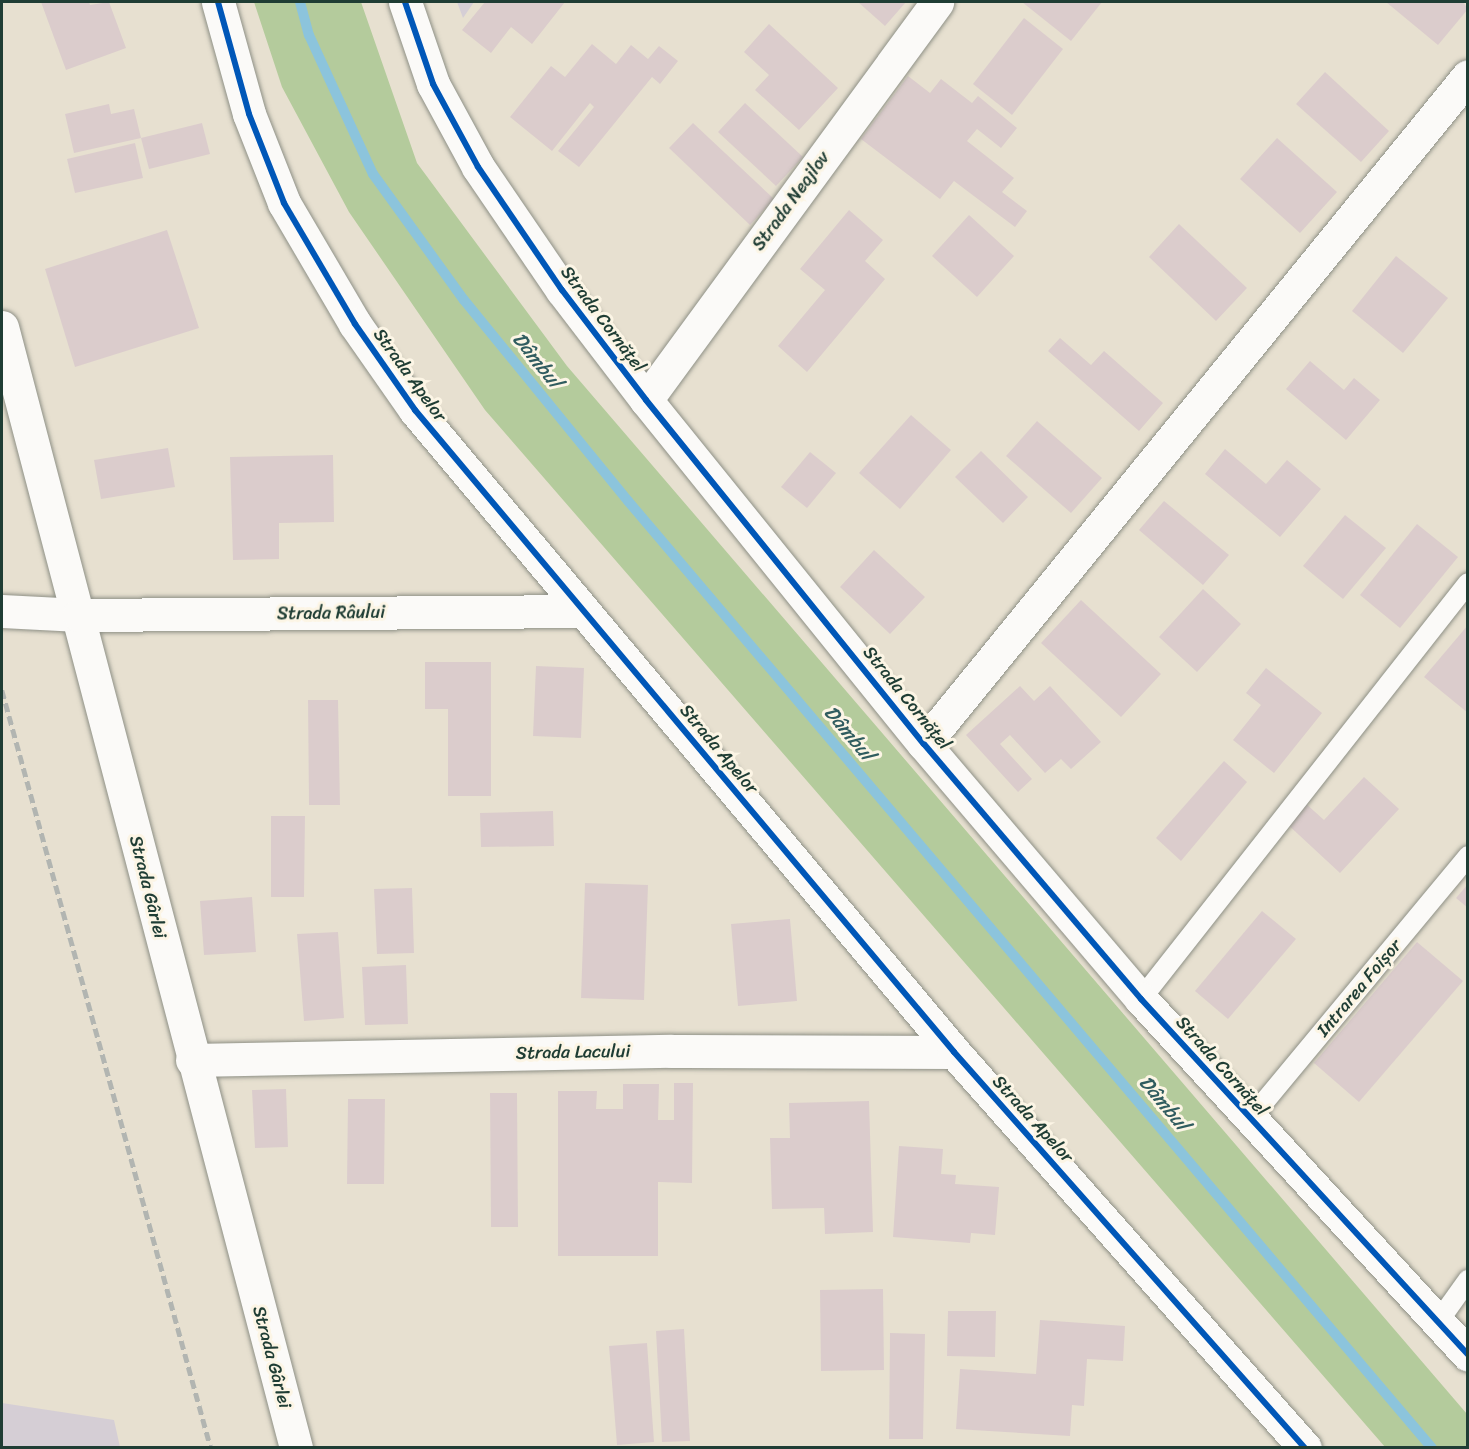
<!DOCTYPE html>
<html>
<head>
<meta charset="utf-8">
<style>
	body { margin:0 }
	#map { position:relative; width:1469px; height:1449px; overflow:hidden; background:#e7e0d0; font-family:Sriracha,sans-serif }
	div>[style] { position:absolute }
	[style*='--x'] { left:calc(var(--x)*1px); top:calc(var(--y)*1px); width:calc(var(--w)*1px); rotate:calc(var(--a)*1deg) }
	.industrial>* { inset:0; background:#d5ced5 }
	.forest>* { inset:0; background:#b4cb9c }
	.stream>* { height:10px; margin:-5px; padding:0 5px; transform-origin:5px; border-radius:5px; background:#8cc4dc }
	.building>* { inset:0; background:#dbcccc }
	.roads { filter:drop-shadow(0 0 2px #8e9086) drop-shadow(0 0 2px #8e9086) }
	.lane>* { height:20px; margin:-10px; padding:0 10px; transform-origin:10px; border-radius:10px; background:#fbfaf8 }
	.street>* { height:33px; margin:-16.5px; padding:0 16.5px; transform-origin:16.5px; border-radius:16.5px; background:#fbfaf8 }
	.secondary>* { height:33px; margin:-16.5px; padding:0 16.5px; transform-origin:16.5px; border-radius:16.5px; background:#fbfaf8 }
	.rail>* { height:4.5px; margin-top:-2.25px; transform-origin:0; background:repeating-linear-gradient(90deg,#b2b5b1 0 9px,transparent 0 13.5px) }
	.cycleway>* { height:6px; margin:-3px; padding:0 3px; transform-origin:3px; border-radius:3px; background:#0057b8 }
	span { translate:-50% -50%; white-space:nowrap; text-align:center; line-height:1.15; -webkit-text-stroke:6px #fcf5e5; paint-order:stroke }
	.street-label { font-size:18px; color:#1f3d34 }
	.water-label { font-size:20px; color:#305c5f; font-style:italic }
	.frame { position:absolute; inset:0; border:3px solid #1f3d34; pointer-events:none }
</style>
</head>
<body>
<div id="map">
	<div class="industrial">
		<i style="clip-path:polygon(457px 2px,474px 2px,463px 18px)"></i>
		<i style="clip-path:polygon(2px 1403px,114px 1420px,120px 1447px,2px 1447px)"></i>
	</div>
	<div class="forest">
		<i style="clip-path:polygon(254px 2px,361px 2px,417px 163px,567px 366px,1467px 1414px,1467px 1447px,1385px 1447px,485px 410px,349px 212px,282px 87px)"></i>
	</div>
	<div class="stream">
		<i style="--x:300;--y:2;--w:34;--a:75"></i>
		<i style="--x:309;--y:35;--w:153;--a:65.3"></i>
		<i style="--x:373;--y:174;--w:155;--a:54.2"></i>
		<i style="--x:464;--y:300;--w:259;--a:50.8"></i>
		<i style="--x:628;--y:501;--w:1242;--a:49.67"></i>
	</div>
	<div class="building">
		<i style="clip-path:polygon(41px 2px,89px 2px,90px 5px,109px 2px,126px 48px,66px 70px)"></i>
		<i style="clip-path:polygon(485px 2px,565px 2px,532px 44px,511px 27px,491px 53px,462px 30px)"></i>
		<i style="clip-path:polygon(858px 2px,906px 2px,885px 26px)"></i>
		<i style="clip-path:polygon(1022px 2px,1102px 2px,1071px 41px)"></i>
		<i style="clip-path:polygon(1386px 2px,1463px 2px,1468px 9px,1438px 45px)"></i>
		<i style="clip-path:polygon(1024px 18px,1063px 49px,1012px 115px,973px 84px)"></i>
		<i style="clip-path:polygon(769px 24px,838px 88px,799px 130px,755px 90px,769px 75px,744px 52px)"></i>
		<i style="clip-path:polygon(592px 44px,616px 64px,631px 45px,648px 59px,659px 46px,678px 61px,660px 84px,652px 77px,579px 167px,558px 151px,594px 107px,590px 103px,552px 151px,510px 117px,551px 66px,565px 77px)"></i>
		<i style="clip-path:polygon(1325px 72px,1389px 131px,1361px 162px,1296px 104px)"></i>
		<i style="clip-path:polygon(908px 76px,930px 93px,941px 79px,972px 103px,978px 96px,1017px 128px,1001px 148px,977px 129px,967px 141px,1014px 178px,1002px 192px,1027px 211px,1015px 227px,954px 181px,940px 199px,861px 139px)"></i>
		<i style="clip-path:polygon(745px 103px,803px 157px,776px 186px,718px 132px)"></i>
		<i style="clip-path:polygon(109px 104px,111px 114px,134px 109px,141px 138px,74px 153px,65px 114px)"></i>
		<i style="clip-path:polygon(202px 123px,210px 154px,149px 169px,141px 138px)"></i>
		<i style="clip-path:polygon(693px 123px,774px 199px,750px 225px,669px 148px)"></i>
		<i style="clip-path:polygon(1277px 138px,1337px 192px,1300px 233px,1240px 179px)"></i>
		<i style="clip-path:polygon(135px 143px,143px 178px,75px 193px,67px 159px)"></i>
		<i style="clip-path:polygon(849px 210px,883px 240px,865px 261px,885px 279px,807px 372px,778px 346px,825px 290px,800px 269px)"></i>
		<i style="clip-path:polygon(969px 215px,1014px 256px,977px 297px,932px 256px)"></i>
		<i style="clip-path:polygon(1179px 224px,1247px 288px,1216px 321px,1149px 257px)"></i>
		<i style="clip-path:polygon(167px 230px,199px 328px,75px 367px,45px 269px)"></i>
		<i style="clip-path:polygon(1396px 256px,1448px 298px,1403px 353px,1352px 311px)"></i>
		<i style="clip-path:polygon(1060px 338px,1091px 365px,1104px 351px,1163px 403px,1139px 431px,1048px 351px)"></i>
		<i style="clip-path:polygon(1310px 361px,1344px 390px,1354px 378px,1380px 400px,1346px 440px,1286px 389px)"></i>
		<i style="clip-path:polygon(911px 415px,951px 450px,900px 509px,859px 473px)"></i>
		<i style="clip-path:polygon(1037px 421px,1102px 478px,1071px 513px,1006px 456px)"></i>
		<i style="clip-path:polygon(168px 448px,175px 487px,101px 499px,94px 460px)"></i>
		<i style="clip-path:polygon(1225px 449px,1266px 484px,1287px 460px,1321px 489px,1280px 537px,1205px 474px)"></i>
		<i style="clip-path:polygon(981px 451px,1028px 497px,1003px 523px,955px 477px)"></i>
		<i style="clip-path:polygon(810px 452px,836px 473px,807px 508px,781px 487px)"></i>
		<i style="clip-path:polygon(333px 455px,334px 522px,279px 523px,279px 559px,233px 560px,230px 457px)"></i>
		<i style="clip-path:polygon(1164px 501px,1229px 555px,1203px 585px,1139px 530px)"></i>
		<i style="clip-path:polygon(1345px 515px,1386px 548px,1343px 599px,1303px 566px)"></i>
		<i style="clip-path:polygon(1417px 524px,1458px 557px,1400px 628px,1360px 595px)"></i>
		<i style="clip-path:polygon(874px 550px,925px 597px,890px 634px,840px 587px)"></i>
		<i style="clip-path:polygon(1203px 589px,1241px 624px,1197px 672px,1159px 637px)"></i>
		<i style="clip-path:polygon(1081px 600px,1161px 674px,1121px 717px,1041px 643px)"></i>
		<i style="clip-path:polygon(1468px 625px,1468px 713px,1424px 677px)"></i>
		<i style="clip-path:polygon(425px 662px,491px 662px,491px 796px,448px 796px,448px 709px,425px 709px)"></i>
		<i style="clip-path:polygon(536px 666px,584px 668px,581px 738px,533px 736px)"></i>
		<i style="clip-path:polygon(1266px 668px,1322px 713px,1274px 773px,1233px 740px,1261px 705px,1246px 693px)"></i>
		<i style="clip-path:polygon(1020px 686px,1034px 701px,1050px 686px,1101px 742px,1071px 769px,1061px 759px,1045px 773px,1010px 735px,1000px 744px,1032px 779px,1018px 792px,966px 735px)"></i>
		<i style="clip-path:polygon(308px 700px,338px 700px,340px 805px,309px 805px)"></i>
		<i style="clip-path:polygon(1224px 761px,1247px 782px,1181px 861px,1156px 838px)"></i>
		<i style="clip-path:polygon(1364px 777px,1399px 809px,1340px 873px,1285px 822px,1304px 802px,1324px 820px)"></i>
		<i style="clip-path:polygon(553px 811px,554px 846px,481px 847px,480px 813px)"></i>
		<i style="clip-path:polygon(271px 816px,305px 816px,304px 897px,271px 897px)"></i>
		<i style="clip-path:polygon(585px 883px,648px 885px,644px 1000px,581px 998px)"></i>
		<i style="clip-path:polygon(1468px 884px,1468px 908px,1456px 898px)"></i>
		<i style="clip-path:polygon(412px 888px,414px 953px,377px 954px,374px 889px)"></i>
		<i style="clip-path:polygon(252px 897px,256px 952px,204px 955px,200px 901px)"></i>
		<i style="clip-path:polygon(1262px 911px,1296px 939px,1228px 1019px,1195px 991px)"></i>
		<i style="clip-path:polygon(790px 919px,797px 1001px,738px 1006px,731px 924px)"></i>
		<i style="clip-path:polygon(338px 932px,344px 1018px,304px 1021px,297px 934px)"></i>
		<i style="clip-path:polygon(1417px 942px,1463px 981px,1359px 1102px,1314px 1063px)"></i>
		<i style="clip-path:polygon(406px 965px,408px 1024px,365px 1025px,362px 967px)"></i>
		<i style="clip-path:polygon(674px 1083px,693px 1083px,692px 1183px,658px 1182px,658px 1256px,558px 1256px,558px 1091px,597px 1091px,596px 1109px,623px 1109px,623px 1084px,659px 1084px,658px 1120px,674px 1120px)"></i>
		<i style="clip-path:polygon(286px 1089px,288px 1147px,255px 1148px,252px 1090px)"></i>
		<i style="clip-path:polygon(490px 1093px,517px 1093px,518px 1227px,491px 1227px)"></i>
		<i style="clip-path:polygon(348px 1099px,385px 1099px,384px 1184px,347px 1184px)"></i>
		<i style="clip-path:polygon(869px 1101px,873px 1232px,825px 1234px,824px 1208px,772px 1209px,770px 1138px,790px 1138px,789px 1103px)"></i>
		<i style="clip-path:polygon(899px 1146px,943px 1149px,941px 1174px,956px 1175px,955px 1184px,999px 1187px,995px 1235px,971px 1233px,970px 1243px,893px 1237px)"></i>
		<i style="clip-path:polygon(883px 1289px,884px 1370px,821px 1371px,820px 1290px)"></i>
		<i style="clip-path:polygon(948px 1311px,996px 1311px,995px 1357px,947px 1356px)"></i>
		<i style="clip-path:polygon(1040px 1320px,1125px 1326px,1123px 1361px,1087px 1359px,1084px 1406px,1072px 1405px,1070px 1436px,956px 1429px,960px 1369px,1036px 1374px)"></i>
		<i style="clip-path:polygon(684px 1329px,690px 1441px,662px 1442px,656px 1331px)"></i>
		<i style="clip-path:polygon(890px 1333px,925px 1334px,923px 1439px,889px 1439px)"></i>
		<i style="clip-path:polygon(647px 1343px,654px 1442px,617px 1445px,609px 1346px)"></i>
	</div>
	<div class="roads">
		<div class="lane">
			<i style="--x:1141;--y:999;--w:529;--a:-51.83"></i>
			<i style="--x:1250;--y:1119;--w:342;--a:-50.3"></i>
			<i style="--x:1438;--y:1322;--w:52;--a:-54.5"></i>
		</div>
		<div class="street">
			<i style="--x:405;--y:2;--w:87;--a:71.1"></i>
			<i style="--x:433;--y:84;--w:94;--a:61.5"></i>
			<i style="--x:478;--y:167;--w:149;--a:55.7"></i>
			<i style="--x:562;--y:290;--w:138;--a:52.6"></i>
			<i style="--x:646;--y:400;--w:442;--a:51.1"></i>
			<i style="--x:924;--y:744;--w:335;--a:49.6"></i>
			<i style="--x:1141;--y:999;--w:483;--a:47.4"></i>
			<i style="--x:2;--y:327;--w:1159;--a:75.3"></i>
			<i style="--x:646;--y:400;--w:493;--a:-53.8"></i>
			<i style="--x:924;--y:744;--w:861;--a:-50.84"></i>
			<i style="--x:192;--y:1060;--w:479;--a:-1.1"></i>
			<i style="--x:671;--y:1051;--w:283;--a:0.2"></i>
		</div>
		<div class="secondary">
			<i style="--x:218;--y:2;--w:116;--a:74.5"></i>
			<i style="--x:249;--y:114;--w:96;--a:68.5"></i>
			<i style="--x:284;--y:203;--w:140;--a:59.6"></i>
			<i style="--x:355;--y:324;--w:105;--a:55.1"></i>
			<i style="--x:415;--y:410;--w:838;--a:49.98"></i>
			<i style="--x:954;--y:1052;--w:529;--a:48.45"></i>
			<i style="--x:2;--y:611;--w:77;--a:3"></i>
			<i style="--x:79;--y:615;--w:504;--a:-0.45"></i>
		</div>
	</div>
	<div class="rail">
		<i style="--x:2;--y:690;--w:786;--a:74.59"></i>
	</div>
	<div class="cycleway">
		<i style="--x:218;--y:2;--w:116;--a:74.5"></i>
		<i style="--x:249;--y:114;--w:96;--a:68.5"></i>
		<i style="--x:284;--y:203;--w:140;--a:59.6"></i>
		<i style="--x:355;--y:324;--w:105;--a:55.1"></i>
		<i style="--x:415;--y:410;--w:838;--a:49.98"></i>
		<i style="--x:954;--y:1052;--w:529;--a:48.45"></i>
		<i style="--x:405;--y:2;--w:87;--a:71.1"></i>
		<i style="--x:433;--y:84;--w:94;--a:61.5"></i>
		<i style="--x:478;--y:167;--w:149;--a:55.7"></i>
		<i style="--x:562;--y:290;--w:138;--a:52.6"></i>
		<i style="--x:646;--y:400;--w:442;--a:51.1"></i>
		<i style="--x:924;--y:744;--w:335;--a:49.6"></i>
		<i style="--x:1141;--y:999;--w:483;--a:47.4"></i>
	</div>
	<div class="street-label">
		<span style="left:791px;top:201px;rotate:-54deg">Strada Neajlov</span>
		<span style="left:603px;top:319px;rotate:53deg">Strada Cornățel</span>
		<span style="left:410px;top:375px;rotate:54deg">Strada Apelor</span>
		<span style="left:331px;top:613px;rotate:-1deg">Strada Râului</span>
		<span style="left:907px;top:698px;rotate:51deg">Strada Cornățel</span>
		<span style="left:719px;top:749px;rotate:50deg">Strada Apelor</span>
		<span style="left:148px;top:887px;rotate:76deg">Strada Gârlei</span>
		<span style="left:1359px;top:988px;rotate:-50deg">Intrarea Foișor</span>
		<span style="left:573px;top:1052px;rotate:-1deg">Strada Lacului</span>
		<span style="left:1222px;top:1066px;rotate:48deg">Strada Cornățel</span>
		<span style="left:1033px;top:1119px;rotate:48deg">Strada Apelor</span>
		<span style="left:272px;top:1357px;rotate:75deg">Strada Gârlei</span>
	</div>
	<div class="water-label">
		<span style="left:537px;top:360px;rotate:51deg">Dâmbul</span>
		<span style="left:849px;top:733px;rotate:50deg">Dâmbul</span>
		<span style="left:1164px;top:1103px;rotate:50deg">Dâmbul</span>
	</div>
	<div class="frame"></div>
</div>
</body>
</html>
